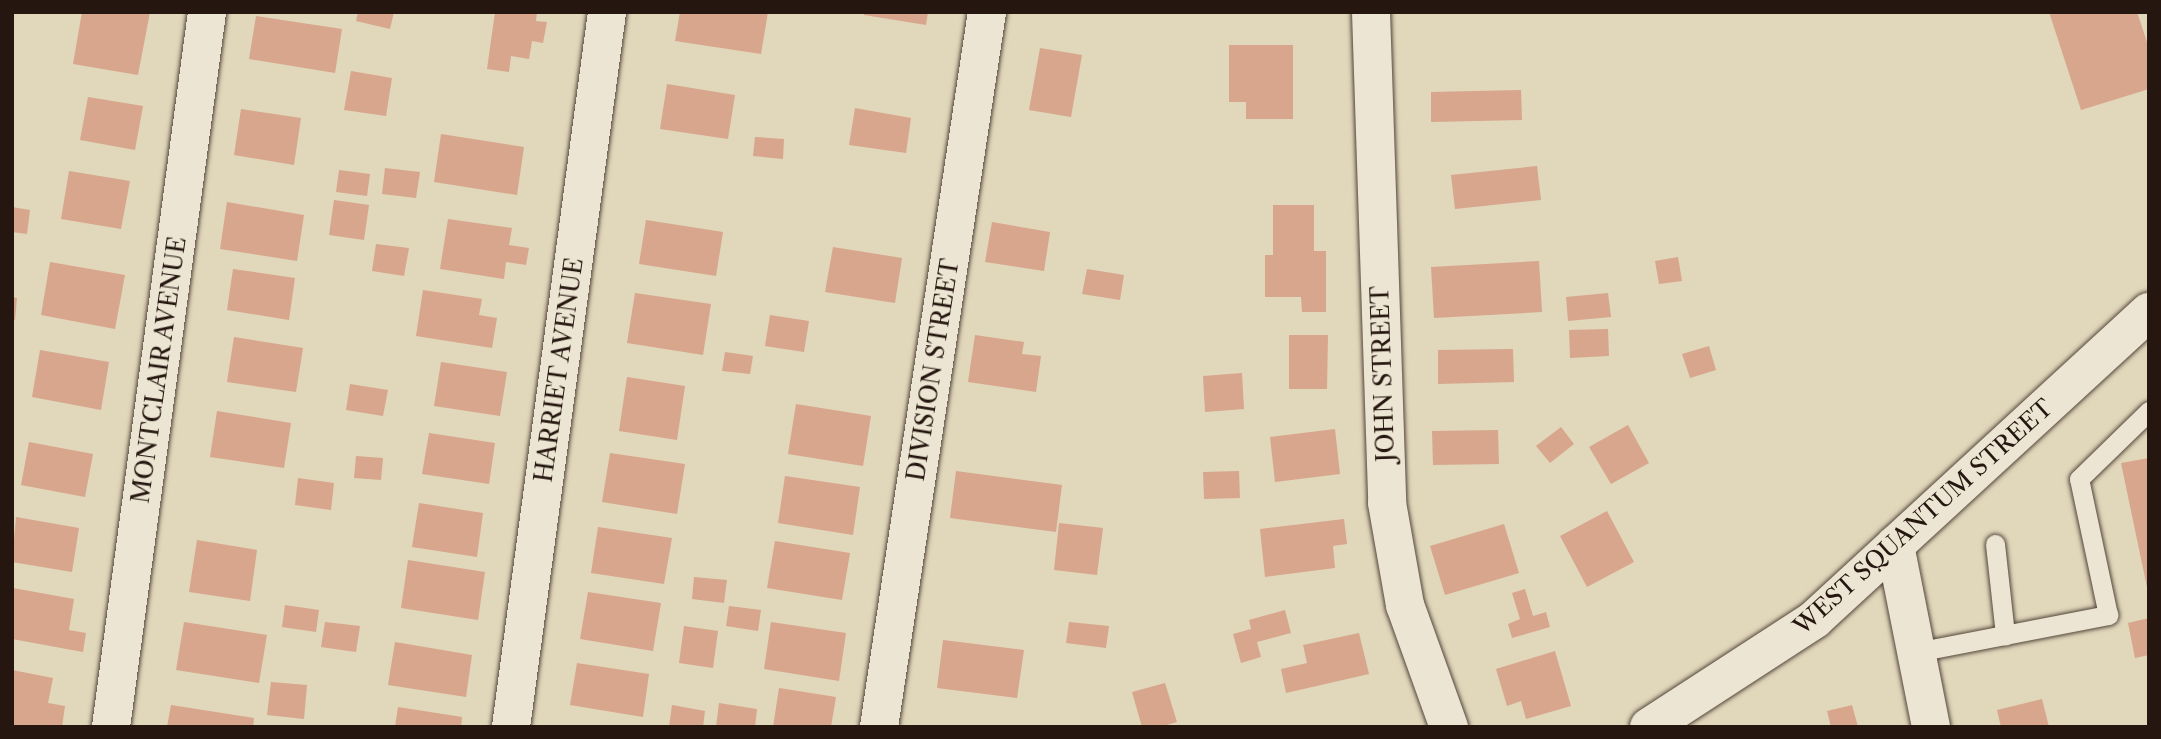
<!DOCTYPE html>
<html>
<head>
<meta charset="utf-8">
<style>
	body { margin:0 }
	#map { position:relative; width:2161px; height:739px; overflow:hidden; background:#e1d7bb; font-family:"Libre Caslon Text",serif }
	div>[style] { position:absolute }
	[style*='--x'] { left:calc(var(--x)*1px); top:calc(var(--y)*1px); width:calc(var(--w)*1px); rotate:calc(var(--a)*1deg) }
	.building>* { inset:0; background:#d7a68c }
	.roads { filter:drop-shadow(0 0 2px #54463a) drop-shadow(0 0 2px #54463a) }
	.lane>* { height:19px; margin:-9.5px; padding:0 9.5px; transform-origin:9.5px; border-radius:9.5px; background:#ece5d3 }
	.street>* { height:38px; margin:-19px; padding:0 19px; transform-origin:19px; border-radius:19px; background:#ece5d3 }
	.secondary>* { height:38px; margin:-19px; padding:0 19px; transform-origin:19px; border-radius:19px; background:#ece5d3 }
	span { translate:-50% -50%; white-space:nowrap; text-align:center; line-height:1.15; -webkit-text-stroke:5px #ece5d3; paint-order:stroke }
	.street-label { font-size:24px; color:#25160f }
	.frame { position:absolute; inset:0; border:14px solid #25160f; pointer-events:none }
</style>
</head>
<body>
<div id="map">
	<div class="building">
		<i style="clip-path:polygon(82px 12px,150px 12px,138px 75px,73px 64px)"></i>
		<i style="clip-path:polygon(358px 12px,394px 12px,390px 29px,356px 21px)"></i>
		<i style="clip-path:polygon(495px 12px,537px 12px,536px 21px,547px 22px,543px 43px,532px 41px,529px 59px,511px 56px,509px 72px,487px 69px)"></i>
		<i style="clip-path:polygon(680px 12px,768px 12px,761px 54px,675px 41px)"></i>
		<i style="clip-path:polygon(864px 12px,928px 12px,926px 25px,864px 15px)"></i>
		<i style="clip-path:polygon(2049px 12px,2137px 12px,2149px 48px,2149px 89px,2081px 110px)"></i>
		<i style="clip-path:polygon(256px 16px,342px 29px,335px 73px,249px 59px)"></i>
		<i style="clip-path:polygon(1229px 45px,1293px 45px,1293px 119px,1246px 119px,1246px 102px,1229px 102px)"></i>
		<i style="clip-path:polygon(1040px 48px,1082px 55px,1071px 117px,1029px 110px)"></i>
		<i style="clip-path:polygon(351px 71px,392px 78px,386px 116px,344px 110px)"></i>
		<i style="clip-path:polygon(667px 84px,735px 95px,728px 139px,660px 129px)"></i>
		<i style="clip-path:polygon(1521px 90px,1522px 120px,1431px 122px,1431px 92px)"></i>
		<i style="clip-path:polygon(88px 97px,143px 106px,135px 150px,80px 140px)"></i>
		<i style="clip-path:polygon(855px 108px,911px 118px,906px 153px,849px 145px)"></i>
		<i style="clip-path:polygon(241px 109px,301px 118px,294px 165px,234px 155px)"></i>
		<i style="clip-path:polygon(441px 134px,524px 147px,517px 195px,434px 182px)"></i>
		<i style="clip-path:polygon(755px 137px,784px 139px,783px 159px,753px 156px)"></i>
		<i style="clip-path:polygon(1537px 166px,1541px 200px,1455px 209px,1451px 175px)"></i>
		<i style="clip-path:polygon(385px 168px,420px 172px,416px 198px,382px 194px)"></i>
		<i style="clip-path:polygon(339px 170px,370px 174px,367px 196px,336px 192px)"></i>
		<i style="clip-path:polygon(69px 171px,130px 181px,121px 229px,61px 219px)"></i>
		<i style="clip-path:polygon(334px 200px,369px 205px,364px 240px,329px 235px)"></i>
		<i style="clip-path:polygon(227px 202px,304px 215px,297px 261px,220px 249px)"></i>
		<i style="clip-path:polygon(1273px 205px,1314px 205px,1314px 251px,1326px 251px,1326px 312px,1302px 312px,1301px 297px,1265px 297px,1265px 255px,1273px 255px)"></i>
		<i style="clip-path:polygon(12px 207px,30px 210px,27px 234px,12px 232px)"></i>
		<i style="clip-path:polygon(448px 219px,512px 228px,509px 245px,529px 248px,526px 265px,506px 262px,504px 279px,440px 269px)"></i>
		<i style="clip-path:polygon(646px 220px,723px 232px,716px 276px,639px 264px)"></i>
		<i style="clip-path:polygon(992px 222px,1050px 232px,1044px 271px,985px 262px)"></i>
		<i style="clip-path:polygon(376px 244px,409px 248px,404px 276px,372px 271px)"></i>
		<i style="clip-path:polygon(833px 247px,902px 258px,895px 303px,825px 292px)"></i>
		<i style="clip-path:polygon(1678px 257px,1682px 281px,1659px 284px,1655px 261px)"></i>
		<i style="clip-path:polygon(1539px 261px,1542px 312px,1434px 318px,1431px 267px)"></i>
		<i style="clip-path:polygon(50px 262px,125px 275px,115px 329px,41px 315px)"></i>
		<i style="clip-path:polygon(233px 269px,295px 278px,289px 320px,227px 310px)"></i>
		<i style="clip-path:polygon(1087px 269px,1124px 275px,1120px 300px,1082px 294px)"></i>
		<i style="clip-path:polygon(423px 290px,482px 299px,479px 315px,497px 318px,492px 348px,416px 336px)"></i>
		<i style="clip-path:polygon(635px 293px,711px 304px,703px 355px,627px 343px)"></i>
		<i style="clip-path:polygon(1608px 293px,1611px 317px,1568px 321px,1566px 297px)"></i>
		<i style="clip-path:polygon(12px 297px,17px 298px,15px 320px,12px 319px)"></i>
		<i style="clip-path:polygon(770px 315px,809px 321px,804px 352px,765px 346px)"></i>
		<i style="clip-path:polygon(1608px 329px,1609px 356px,1570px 358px,1569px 330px)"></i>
		<i style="clip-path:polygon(975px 335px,1024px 342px,1022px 354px,1041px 356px,1036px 392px,968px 382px)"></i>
		<i style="clip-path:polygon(1289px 335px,1328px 335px,1327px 389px,1289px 389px)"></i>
		<i style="clip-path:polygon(234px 337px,303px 348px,296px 392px,227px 382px)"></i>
		<i style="clip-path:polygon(1709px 346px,1716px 370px,1690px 378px,1682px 354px)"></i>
		<i style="clip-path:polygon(1513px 349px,1514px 382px,1438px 384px,1438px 350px)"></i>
		<i style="clip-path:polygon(40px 350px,109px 362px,101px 410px,32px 397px)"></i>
		<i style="clip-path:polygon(725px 352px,753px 356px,750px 374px,722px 371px)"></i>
		<i style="clip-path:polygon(441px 362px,507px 372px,500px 416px,434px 406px)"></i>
		<i style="clip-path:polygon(1242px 373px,1244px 409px,1205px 412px,1203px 376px)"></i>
		<i style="clip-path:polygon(627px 377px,685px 386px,677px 440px,619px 431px)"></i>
		<i style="clip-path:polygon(350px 384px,388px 390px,383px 416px,346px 410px)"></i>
		<i style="clip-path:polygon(796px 404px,871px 416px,863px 466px,788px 454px)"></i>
		<i style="clip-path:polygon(217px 411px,291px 423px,284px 468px,210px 457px)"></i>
		<i style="clip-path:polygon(1628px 425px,1649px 463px,1611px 484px,1589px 447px)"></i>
		<i style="clip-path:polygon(1561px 427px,1574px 444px,1550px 463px,1536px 446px)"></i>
		<i style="clip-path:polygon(1335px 429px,1340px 474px,1275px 482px,1270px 437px)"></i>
		<i style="clip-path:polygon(1498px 430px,1499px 464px,1433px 465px,1432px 431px)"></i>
		<i style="clip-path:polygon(429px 433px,495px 443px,489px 484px,422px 474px)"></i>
		<i style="clip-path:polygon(29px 442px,93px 454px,85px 497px,21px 485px)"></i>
		<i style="clip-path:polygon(610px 453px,685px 464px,677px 514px,602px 502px)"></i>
		<i style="clip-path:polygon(356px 456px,383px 458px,381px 480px,354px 478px)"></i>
		<i style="clip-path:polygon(2149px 458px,2149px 592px,2148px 592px,2121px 463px)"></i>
		<i style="clip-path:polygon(956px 471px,1062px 485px,1056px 532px,950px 518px)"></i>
		<i style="clip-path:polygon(1239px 471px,1240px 498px,1204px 499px,1203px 472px)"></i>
		<i style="clip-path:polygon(785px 476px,860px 487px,853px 535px,778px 523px)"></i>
		<i style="clip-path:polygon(298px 478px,334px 483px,331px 510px,295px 505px)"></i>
		<i style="clip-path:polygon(419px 503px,483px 513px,477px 557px,412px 547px)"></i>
		<i style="clip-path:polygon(1607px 511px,1634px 562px,1587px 587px,1560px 536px)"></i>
		<i style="clip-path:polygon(16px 517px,79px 528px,72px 572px,12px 562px)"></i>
		<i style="clip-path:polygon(1344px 519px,1347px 544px,1333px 546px,1335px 568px,1265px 577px,1260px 529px)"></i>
		<i style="clip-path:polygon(1059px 523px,1103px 528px,1097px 575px,1054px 570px)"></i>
		<i style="clip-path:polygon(1504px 524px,1519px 573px,1445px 595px,1430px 546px)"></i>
		<i style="clip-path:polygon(598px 527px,672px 538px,664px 584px,591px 573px)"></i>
		<i style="clip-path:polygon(197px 540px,257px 550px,250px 601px,189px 592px)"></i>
		<i style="clip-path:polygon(775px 541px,850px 553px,842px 600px,767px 588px)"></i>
		<i style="clip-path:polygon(408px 560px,485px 572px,478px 620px,401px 608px)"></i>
		<i style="clip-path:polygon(694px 577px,727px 580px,724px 603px,692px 599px)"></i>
		<i style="clip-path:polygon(13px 588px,74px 599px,69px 630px,86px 633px,83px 652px,12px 639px)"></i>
		<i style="clip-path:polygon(1525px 589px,1533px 616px,1546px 612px,1550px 627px,1512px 638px,1508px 624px,1520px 619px,1512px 593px)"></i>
		<i style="clip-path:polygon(588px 592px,661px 603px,653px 651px,580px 639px)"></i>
		<i style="clip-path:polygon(285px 605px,319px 610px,316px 632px,282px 627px)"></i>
		<i style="clip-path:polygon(729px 606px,761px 610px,758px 631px,726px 626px)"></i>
		<i style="clip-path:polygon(1285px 610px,1291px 633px,1257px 642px,1261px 657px,1241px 663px,1233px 634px,1251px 629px,1249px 620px)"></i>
		<i style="clip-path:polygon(2149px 618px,2149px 655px,2135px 658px,2128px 623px)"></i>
		<i style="clip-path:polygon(184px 622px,267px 635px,259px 683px,176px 670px)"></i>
		<i style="clip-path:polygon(325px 622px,360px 626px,356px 652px,321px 647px)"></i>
		<i style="clip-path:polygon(771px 622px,846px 633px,839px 681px,764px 669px)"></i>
		<i style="clip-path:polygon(1069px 622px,1109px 626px,1106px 648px,1066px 643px)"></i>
		<i style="clip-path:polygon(684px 626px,718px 631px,713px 668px,679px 663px)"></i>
		<i style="clip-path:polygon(1359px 633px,1369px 674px,1286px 693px,1281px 669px,1307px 663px,1303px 645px)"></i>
		<i style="clip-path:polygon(943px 640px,1024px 650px,1017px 698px,937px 688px)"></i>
		<i style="clip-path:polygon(395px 642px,472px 655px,466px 697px,388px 685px)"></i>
		<i style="clip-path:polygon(1555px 651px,1571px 706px,1526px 719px,1521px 701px,1507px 706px,1496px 669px)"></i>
		<i style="clip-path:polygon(577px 663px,649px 674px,643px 717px,570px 705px)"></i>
		<i style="clip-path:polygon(12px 670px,53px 678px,48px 703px,65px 706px,62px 727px,12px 727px)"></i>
		<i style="clip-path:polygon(271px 682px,307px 685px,304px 719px,267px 715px)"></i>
		<i style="clip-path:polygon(1165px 683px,1177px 722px,1160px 727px,1142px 727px,1132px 692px)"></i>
		<i style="clip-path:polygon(779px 688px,836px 697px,831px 727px,773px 727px)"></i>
		<i style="clip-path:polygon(2042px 699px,2049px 727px,2001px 727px,1997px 710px)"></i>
		<i style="clip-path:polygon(719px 703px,757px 709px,755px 727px,716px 727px)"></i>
		<i style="clip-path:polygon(171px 705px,254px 718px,253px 727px,167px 727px)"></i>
		<i style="clip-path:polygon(672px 705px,705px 711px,703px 727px,669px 727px)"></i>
		<i style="clip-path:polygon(1852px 705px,1858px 727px,1831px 727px,1827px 711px)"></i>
		<i style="clip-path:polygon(398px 707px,462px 717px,461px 727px,395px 727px)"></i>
	</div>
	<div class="roads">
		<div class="lane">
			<i style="--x:1995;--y:544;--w:92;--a:83.7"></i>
			<i style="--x:1916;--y:652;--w:196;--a:-10.9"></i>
			<i style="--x:2108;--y:615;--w:139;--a:-102"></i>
			<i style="--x:2079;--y:479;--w:98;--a:-44.2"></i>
		</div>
		<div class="street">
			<i style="--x:1371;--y:12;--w:491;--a:88.1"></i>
			<i style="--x:1387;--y:503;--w:104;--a:80"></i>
			<i style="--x:1405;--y:605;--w:130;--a:70.2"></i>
			<i style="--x:1895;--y:545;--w:186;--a:78.8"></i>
			<i style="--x:111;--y:727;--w:721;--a:-82.35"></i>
			<i style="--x:511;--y:727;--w:721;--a:-82.35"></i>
			<i style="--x:879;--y:727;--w:723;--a:-81.41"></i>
		</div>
		<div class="secondary">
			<i style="--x:1649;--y:727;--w:198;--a:-33"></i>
			<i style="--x:1815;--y:619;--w:454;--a:-42.6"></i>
		</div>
	</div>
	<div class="street-label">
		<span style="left:159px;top:370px;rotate:-82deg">MONTCLAIR AVENUE</span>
		<span style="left:559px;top:370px;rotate:-82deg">HARRIET AVENUE</span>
		<span style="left:933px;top:370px;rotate:-81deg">DIVISION STREET</span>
		<span style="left:1383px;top:374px;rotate:-92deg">JOHN STREET</span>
		<span style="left:1923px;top:517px;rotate:-42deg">WEST SQUANTUM STREET</span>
	</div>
	<div class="frame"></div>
</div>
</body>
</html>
